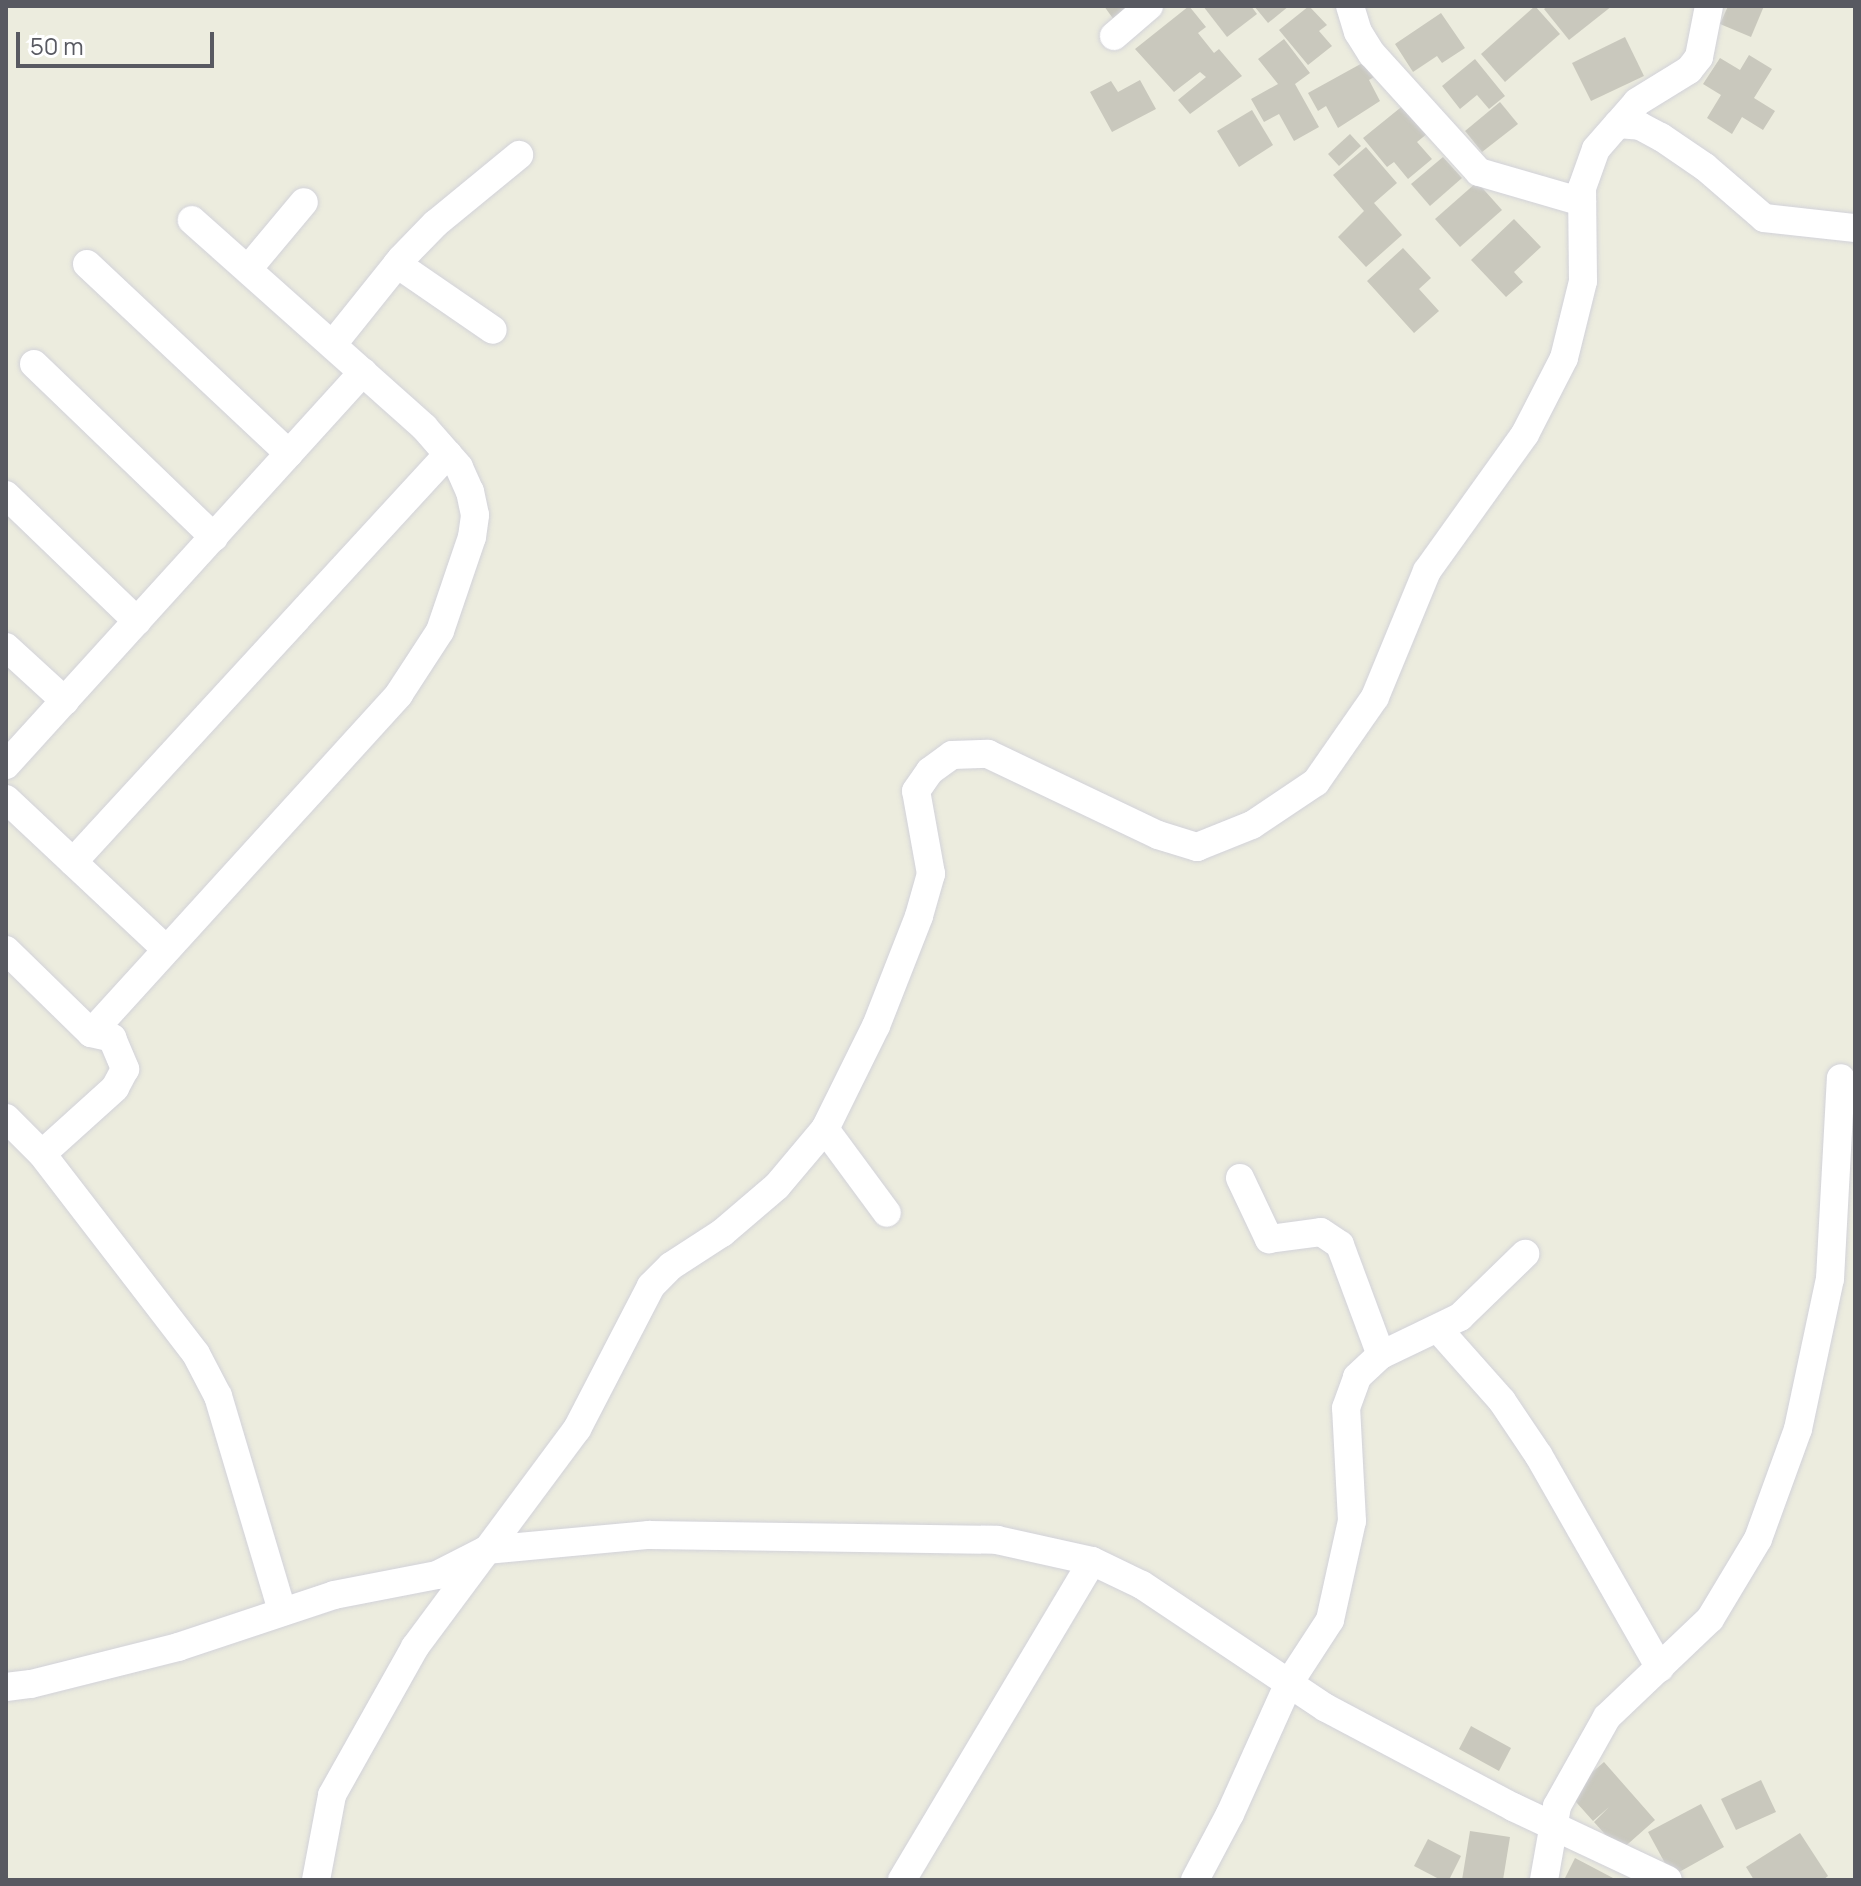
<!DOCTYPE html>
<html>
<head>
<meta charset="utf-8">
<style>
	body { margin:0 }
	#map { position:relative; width:1861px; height:1886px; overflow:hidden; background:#ececde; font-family:Manrope,sans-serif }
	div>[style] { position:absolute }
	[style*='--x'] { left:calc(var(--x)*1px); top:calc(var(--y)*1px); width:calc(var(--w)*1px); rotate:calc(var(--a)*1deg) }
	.building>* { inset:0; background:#c9c8bd }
	.roads { filter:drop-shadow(0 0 2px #d2d2d9) drop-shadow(0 0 2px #d2d2d9) }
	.minor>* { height:28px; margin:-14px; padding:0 14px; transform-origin:14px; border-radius:14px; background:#fff }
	span { translate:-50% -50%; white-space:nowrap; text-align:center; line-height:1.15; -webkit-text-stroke:6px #fff; paint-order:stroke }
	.frame { position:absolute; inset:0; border:8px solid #585961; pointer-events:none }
	.scale { position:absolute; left:16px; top:32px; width:198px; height:36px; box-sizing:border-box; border:4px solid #585961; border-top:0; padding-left:10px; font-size:24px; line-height:28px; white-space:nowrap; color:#585961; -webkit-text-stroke:6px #fff; paint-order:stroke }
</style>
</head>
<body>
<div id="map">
	<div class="building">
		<i style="clip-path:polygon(1104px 6px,1134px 6px,1114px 20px)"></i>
		<i style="clip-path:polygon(1189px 6px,1206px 27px,1198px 33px,1214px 53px,1219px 49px,1242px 76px,1190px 114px,1178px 100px,1206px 77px,1200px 72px,1174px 92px,1135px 49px)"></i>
		<i style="clip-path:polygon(1203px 6px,1251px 6px,1257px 14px,1227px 37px)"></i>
		<i style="clip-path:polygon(1254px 6px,1289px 6px,1268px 23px)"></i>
		<i style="clip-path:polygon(1309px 6px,1327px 25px,1319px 31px,1332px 46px,1308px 65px,1279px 30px)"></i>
		<i style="clip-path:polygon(1535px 6px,1560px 34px,1505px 82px,1481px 54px)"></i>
		<i style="clip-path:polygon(1548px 6px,1612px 6px,1569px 40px,1544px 9px)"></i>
		<i style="clip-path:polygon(1728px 6px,1764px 6px,1751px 37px,1720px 24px)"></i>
		<i style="clip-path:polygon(1441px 13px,1465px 48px,1442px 63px,1437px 56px,1413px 72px,1395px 44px)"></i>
		<i style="clip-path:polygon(1625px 37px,1644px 76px,1591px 101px,1572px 63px)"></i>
		<i style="clip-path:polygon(1284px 39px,1310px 73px,1295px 84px,1319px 127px,1294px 141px,1279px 114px,1264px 122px,1251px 99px,1278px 84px,1258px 59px)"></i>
		<i style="clip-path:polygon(1749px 55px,1772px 69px,1754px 98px,1775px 111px,1763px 130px,1742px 117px,1732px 134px,1707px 118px,1721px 95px,1703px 84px,1720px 58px,1740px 70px)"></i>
		<i style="clip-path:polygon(1475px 59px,1505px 96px,1489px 109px,1477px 95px,1460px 109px,1442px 86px)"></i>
		<i style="clip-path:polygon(1366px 61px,1374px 77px,1369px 80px,1380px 101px,1338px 128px,1326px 106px,1318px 111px,1308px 93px)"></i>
		<i style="clip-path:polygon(1140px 80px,1156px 109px,1112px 132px,1090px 92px,1111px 81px,1118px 92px)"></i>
		<i style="clip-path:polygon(1500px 102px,1518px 124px,1482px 152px,1465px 131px)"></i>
		<i style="clip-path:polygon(1405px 104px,1428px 133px,1417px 142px,1432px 159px,1408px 179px,1394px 162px,1387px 167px,1363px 138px)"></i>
		<i style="clip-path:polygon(1252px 110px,1273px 145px,1239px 167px,1217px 131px)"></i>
		<i style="clip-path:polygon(1350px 134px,1361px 146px,1339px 166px,1328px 154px)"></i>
		<i style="clip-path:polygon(1366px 147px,1397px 183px,1374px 203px,1402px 235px,1366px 267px,1338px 237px,1364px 211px,1333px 175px)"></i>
		<i style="clip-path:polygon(1443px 157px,1462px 178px,1430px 206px,1411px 184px)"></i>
		<i style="clip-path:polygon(1477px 182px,1502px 210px,1460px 247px,1435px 219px)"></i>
		<i style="clip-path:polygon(1514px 219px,1541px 247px,1514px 272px,1523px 282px,1506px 297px,1471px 260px)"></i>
		<i style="clip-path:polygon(1403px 248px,1431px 278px,1419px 289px,1439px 311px,1414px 333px,1367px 281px)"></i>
		<i style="clip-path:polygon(1471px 1726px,1511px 1748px,1499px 1771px,1459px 1749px)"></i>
		<i style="clip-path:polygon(1604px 1762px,1655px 1820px,1620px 1851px,1594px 1822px,1609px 1807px,1593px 1821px,1568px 1793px)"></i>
		<i style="clip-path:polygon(1761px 1780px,1776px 1812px,1736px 1830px,1721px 1799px)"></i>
		<i style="clip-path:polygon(1701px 1804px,1724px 1847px,1672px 1876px,1648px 1832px)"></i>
		<i style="clip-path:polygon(1470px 1831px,1510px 1837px,1503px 1880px,1462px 1880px)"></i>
		<i style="clip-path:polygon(1800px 1833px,1828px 1876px,1823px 1880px,1754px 1880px,1746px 1867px)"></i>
		<i style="clip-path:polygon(1428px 1839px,1461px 1856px,1449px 1880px,1441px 1880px,1414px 1866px)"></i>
		<i style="clip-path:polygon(1575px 1858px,1613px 1878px,1612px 1880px,1564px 1880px)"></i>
	</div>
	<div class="roads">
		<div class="minor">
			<i style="--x:1350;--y:6;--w:27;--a:73"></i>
			<i style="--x:1358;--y:32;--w:26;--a:58"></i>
			<i style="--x:1372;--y:54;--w:159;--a:47.8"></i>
			<i style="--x:1479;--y:172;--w:107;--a:16.2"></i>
			<i style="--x:1114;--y:36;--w:46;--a:-40.6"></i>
			<i style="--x:1618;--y:124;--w:29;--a:-49"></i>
			<i style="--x:1637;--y:102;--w:61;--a:-31.6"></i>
			<i style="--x:1689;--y:70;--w:16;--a:-52"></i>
			<i style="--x:1699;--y:57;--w:52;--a:-78.9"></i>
			<i style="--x:87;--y:264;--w:277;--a:43.2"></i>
			<i style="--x:397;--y:264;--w:116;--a:34.5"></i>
			<i style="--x:248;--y:269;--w:87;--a:-50.1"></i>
			<i style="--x:333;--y:344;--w:109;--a:-51.3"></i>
			<i style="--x:401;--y:259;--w:49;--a:-45.8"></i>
			<i style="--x:435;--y:224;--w:109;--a:-39.4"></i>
			<i style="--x:34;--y:364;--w:250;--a:43.9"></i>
			<i style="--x:6;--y:495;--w:182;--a:43.9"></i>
			<i style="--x:6;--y:647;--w:80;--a:42.5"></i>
			<i style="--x:6;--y:765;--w:531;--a:-47.75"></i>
			<i style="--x:6;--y:799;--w:219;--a:43.2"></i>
			<i style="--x:73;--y:862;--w:554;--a:-47.41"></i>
			<i style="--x:6;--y:950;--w:119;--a:44.3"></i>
			<i style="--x:91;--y:1033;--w:22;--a:13"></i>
			<i style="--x:112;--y:1038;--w:34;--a:67"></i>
			<i style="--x:125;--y:1069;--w:21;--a:118"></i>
			<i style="--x:115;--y:1088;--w:98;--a:137.9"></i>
			<i style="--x:91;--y:1033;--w:458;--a:-47.7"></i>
			<i style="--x:399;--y:694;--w:75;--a:-56.9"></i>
			<i style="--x:440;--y:631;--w:99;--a:-71.2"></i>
			<i style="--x:472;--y:537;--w:22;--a:-82"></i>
			<i style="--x:475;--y:515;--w:24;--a:-102"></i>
			<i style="--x:470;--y:492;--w:27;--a:-114"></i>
			<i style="--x:459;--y:467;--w:53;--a:-131.2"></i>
			<i style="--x:424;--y:427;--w:311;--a:-138.3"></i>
			<i style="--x:6;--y:1118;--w:51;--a:45"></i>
			<i style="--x:42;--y:1154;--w:252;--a:52.4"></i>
			<i style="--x:196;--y:1354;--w:47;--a:62.4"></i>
			<i style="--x:218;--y:1396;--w:224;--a:73.4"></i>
			<i style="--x:825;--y:1129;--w:104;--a:53.6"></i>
			<i style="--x:1240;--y:1178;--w:68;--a:64.6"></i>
			<i style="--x:1269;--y:1239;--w:52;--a:-7.7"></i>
			<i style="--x:1321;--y:1232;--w:23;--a:34"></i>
			<i style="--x:1340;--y:1245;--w:117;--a:69.6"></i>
			<i style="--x:1439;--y:1330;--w:95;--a:48.4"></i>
			<i style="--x:1502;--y:1401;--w:66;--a:56.1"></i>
			<i style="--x:1539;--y:1456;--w:244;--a:60.3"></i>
			<i style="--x:6;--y:1687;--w:25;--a:-7"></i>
			<i style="--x:31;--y:1684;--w:152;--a:-14.1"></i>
			<i style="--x:178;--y:1647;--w:164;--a:-18.4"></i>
			<i style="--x:334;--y:1595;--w:105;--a:-11"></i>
			<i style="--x:437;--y:1575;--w:55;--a:-27"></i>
			<i style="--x:486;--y:1550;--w:164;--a:-5.3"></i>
			<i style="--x:649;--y:1535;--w:348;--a:0.8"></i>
			<i style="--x:997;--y:1540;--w:97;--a:12.5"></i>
			<i style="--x:1092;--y:1561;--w:55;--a:25.6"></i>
			<i style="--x:1142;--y:1585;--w:221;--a:33.8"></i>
			<i style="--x:1326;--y:1708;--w:212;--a:27.9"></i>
			<i style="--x:1513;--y:1807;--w:171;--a:25.2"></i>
			<i style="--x:316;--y:1880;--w:86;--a:-79.3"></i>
			<i style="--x:332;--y:1795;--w:170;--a:-60.7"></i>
			<i style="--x:415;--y:1647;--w:272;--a:-53.4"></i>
			<i style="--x:577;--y:1429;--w:161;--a:-62.6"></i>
			<i style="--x:651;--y:1286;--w:28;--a:-45"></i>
			<i style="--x:671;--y:1266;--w:61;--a:-32.9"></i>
			<i style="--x:722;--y:1233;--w:72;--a:-40.5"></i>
			<i style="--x:777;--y:1186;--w:75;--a:-49.9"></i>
			<i style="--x:825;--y:1129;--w:115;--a:-63.7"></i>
			<i style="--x:876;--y:1026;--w:118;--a:-68.6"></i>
			<i style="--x:919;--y:916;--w:44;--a:-74.1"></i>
			<i style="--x:931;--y:874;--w:84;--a:-100.2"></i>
			<i style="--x:916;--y:791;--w:24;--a:-55"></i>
			<i style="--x:930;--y:771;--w:27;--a:-36"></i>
			<i style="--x:952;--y:755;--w:36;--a:-2"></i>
			<i style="--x:988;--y:754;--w:188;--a:25.5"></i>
			<i style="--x:1158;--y:835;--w:41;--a:17.1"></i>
			<i style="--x:1197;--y:847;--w:59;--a:-21.8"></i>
			<i style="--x:1252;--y:825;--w:77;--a:-33.9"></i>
			<i style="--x:1316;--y:782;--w:103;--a:-55.2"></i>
			<i style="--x:1375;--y:697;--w:136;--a:-67.6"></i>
			<i style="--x:1427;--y:571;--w:168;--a:-54.4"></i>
			<i style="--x:1525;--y:434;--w:85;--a:-62.8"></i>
			<i style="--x:1564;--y:358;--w:79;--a:-76.1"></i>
			<i style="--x:1583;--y:281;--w:93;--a:-90.6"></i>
			<i style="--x:1582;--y:188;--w:41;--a:-70.3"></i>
			<i style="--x:1596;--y:149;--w:33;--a:-49"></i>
			<i style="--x:1618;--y:124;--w:22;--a:5"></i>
			<i style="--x:1640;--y:126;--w:24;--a:28"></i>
			<i style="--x:1661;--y:137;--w:53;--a:34.3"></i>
			<i style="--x:1705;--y:167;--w:78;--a:40.8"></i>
			<i style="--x:1764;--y:218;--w:92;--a:6.3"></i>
			<i style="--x:902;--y:1880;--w:371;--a:-59.2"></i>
			<i style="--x:1195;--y:1880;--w:75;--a:-62.1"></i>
			<i style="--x:1230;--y:1814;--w:144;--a:-65.8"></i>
			<i style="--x:1289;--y:1683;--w:75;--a:-56.9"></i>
			<i style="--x:1330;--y:1620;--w:101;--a:-77.5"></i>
			<i style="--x:1352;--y:1521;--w:113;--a:-93"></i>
			<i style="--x:1346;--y:1408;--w:33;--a:-70"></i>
			<i style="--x:1357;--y:1377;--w:33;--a:-43"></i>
			<i style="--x:1381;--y:1355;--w:88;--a:-25.7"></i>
			<i style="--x:1460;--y:1317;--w:91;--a:-44.1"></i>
			<i style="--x:1544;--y:1880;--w:75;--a:-80"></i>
			<i style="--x:1557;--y:1806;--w:102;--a:-60.7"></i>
			<i style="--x:1607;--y:1717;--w:142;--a:-43.6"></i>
			<i style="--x:1710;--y:1619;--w:93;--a:-59"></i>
			<i style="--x:1758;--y:1539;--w:117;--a:-70"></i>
			<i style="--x:1798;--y:1429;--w:153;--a:-78"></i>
			<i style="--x:1830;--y:1279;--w:201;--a:-86.9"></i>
		</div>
	</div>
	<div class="frame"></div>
	<div class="scale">50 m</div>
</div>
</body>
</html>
